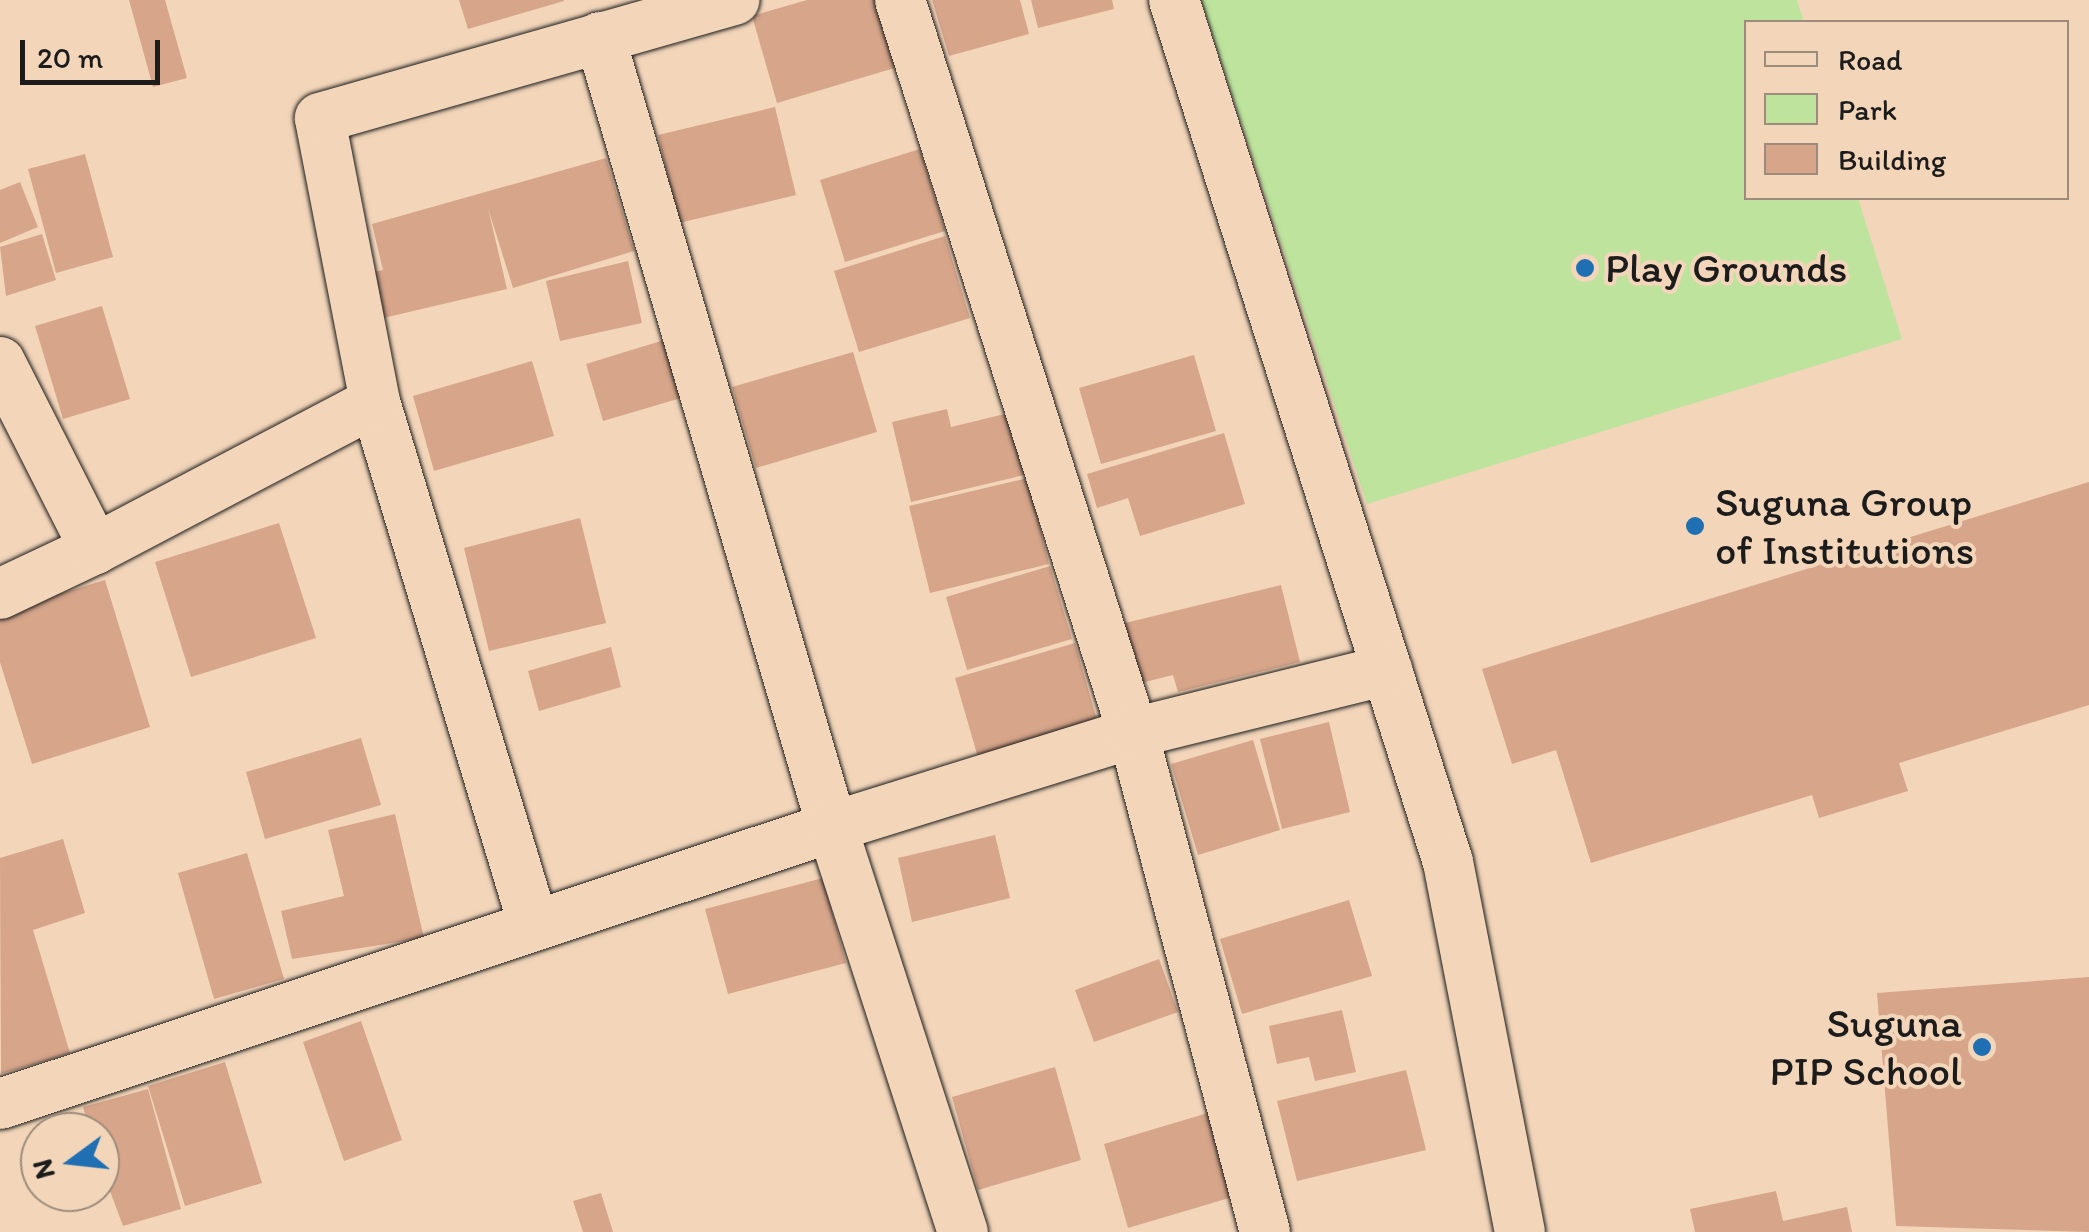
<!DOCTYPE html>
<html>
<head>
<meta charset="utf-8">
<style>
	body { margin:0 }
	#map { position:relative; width:2089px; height:1232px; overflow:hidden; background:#f3d6ba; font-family:Itim,sans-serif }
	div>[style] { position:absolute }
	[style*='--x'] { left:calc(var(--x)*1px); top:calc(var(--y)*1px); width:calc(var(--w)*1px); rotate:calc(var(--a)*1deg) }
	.green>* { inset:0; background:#bde39d }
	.building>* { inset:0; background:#d6a58a }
	.roads { filter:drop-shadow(0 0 2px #1c1c1c) drop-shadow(0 0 2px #1c1c1c) }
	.minor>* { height:50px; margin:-25px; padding:0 25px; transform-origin:25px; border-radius:25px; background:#f3d6ba }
	.dots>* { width:28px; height:28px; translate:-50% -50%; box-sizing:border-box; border:5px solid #f3d6ba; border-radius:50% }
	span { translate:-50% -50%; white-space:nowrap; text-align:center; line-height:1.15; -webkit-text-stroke:8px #f3d6ba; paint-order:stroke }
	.poi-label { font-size:42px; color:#1c1c1c }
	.left { translate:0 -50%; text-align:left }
	.right { translate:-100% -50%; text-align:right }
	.legend { position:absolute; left:1744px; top:20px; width:325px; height:180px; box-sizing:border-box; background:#f3d6ba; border:2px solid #9d8c7b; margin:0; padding:12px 18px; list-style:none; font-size:30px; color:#1c1c1c }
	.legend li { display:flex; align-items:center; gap:20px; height:50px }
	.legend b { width:50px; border:2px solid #9d8c7b }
	.north { position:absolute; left:20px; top:1112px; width:100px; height:100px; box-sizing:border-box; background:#f3d6ba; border:2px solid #9d8c7b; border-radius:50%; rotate:255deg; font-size:28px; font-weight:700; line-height:40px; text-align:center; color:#1c1c1c }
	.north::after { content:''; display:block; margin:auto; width:35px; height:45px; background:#1f6fb2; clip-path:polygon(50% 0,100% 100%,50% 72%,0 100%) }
	.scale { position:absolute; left:20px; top:40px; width:140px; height:45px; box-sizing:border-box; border:5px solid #1c1c1c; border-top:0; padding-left:12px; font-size:30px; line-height:35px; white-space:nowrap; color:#1c1c1c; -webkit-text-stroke:8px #f3d6ba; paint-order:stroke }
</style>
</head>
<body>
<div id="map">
	<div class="green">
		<i style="clip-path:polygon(1201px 0,1797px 0,1804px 22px,1746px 22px,1746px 198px,1858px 198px,1902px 339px,1367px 504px)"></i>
	</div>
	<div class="building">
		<i style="clip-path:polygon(129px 0,165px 0,187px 78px,153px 87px)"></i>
		<i style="clip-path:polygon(459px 0,564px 0,564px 1px,468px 29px)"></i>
		<i style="clip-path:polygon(807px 0,879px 0,898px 67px,777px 103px,752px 16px)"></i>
		<i style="clip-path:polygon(932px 0,1020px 0,1029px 34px,949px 56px)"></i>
		<i style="clip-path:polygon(1031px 0,1112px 0,1114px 9px,1038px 28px)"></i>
		<i style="clip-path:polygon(775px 107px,796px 195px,679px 223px,658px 135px)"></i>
		<i style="clip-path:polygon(920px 149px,945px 231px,845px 262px,820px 180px)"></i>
		<i style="clip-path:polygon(85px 154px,113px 257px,56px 273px,28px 169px)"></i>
		<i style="clip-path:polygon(606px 158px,634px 251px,513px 288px,488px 208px,507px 289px,379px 319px,368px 273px,383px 270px,372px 224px)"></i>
		<i style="clip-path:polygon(20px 182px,38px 227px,0 243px,0 190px)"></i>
		<i style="clip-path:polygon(42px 234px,56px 280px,6px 296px,0 247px)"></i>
		<i style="clip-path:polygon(945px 236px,970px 318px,859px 352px,834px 271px)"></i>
		<i style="clip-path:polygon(628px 261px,642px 323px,560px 341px,546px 281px)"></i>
		<i style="clip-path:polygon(102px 306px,130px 399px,63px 419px,35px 326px)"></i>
		<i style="clip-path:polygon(664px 340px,681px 398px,603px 421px,586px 364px)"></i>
		<i style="clip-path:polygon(853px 352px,877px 432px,756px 468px,732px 387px)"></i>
		<i style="clip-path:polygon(1194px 355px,1216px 431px,1101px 464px,1079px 388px)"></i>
		<i style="clip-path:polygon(532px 361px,554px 436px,434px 471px,413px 396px)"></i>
		<i style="clip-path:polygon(947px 409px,951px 427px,1013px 412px,1028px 474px,911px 502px,892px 422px)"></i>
		<i style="clip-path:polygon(1224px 433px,1245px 504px,1140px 536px,1128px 498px,1097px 508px,1087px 474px)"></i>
		<i style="clip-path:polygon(1028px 478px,1049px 564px,930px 593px,909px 506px)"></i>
		<i style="clip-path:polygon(2089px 482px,2089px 705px,1899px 763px,1908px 791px,1819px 818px,1812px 795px,1591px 863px,1556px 750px,1512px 764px,1482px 669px)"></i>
		<i style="clip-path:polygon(580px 518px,606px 623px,489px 651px,464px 548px)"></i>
		<i style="clip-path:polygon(279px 523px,316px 638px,191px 677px,155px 562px)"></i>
		<i style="clip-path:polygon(1050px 566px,1072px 639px,967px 670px,946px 597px)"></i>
		<i style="clip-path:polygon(105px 580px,150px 727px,32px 764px,0 662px,0 612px)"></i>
		<i style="clip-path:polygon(1281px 585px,1300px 662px,1178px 692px,1173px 675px,1137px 684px,1121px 624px)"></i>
		<i style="clip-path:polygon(1075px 643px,1099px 727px,979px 761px,955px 678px)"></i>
		<i style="clip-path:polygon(611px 647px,621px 687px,539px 711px,528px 671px)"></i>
		<i style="clip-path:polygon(1329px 722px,1350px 812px,1282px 829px,1260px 739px)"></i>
		<i style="clip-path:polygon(361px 738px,381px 805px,265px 839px,246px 772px)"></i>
		<i style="clip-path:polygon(1253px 740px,1280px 830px,1198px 855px,1171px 764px)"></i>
		<i style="clip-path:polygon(395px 814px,424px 938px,292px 959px,281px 911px,344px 896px,328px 830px)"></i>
		<i style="clip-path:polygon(995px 835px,1010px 898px,912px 922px,898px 858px)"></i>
		<i style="clip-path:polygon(63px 839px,85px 913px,33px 930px,70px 1053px,1px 1074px,0 858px)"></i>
		<i style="clip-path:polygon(247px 853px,284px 979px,214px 999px,178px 873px)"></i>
		<i style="clip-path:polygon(823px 878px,846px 963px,728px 994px,705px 909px)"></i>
		<i style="clip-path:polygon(1349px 900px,1372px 976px,1242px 1014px,1220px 939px)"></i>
		<i style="clip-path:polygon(1159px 959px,1178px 1012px,1094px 1042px,1075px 990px)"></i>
		<i style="clip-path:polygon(2089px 977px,2089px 1232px,1896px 1226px,1877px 993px)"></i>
		<i style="clip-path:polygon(1342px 1010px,1356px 1072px,1315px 1081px,1309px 1057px,1277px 1064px,1269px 1026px)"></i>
		<i style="clip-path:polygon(361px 1021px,402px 1140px,344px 1161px,303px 1042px)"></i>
		<i style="clip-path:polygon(225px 1062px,262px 1183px,185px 1206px,148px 1086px)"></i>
		<i style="clip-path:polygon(1055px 1067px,1081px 1160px,978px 1190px,952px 1097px)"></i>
		<i style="clip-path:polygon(1406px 1070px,1426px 1150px,1297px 1181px,1277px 1101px)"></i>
		<i style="clip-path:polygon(148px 1089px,181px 1209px,123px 1226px,100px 1164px,100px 1132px,90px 1132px,83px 1107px)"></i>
		<i style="clip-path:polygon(1221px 1109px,1246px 1193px,1128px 1228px,1104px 1144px)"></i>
		<i style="clip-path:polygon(1776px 1191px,1783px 1221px,1847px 1207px,1852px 1232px,1695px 1232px,1690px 1209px)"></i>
		<i style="clip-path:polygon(601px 1193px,613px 1232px,583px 1232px,573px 1201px)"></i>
	</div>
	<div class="roads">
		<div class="minor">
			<i style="--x:900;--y:0;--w:769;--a:72.37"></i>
			<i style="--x:1133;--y:733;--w:516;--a:75.18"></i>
			<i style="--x:1174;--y:0;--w:904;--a:72.37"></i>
			<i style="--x:1448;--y:862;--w:377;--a:79"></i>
			<i style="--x:600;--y:37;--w:823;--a:73.63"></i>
			<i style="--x:832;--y:827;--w:426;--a:72.1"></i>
			<i style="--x:0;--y:362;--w:210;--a:63.1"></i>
			<i style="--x:95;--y:549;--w:105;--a:154.7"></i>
			<i style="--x:375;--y:402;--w:544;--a:73.13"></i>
			<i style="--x:95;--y:549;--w:316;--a:-27.7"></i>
			<i style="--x:375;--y:402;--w:289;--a:-101"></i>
			<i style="--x:320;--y:118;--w:431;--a:-15.9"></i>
			<i style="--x:0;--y:1104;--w:877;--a:-18.41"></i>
			<i style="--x:832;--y:827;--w:315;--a:-17.3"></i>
			<i style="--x:1133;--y:733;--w:262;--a:-13.9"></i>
		</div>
	</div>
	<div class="dots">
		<i style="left:1585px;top:268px;background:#1f6fb2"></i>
		<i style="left:1695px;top:526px;background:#1f6fb2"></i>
		<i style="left:1982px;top:1047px;background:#1f6fb2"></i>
	</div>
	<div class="poi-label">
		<span class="left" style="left:1605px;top:268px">Play Grounds</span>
		<span class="left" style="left:1715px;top:526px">Suguna Group<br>of Institutions</span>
		<span class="right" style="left:1962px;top:1047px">Suguna<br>PIP School</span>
	</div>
	<ul class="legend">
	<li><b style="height:12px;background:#f3d6ba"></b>Road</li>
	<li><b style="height:28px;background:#bde39d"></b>Park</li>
	<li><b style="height:28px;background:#d6a58a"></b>Building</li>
	</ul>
	<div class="north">N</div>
	<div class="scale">20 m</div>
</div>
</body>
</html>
